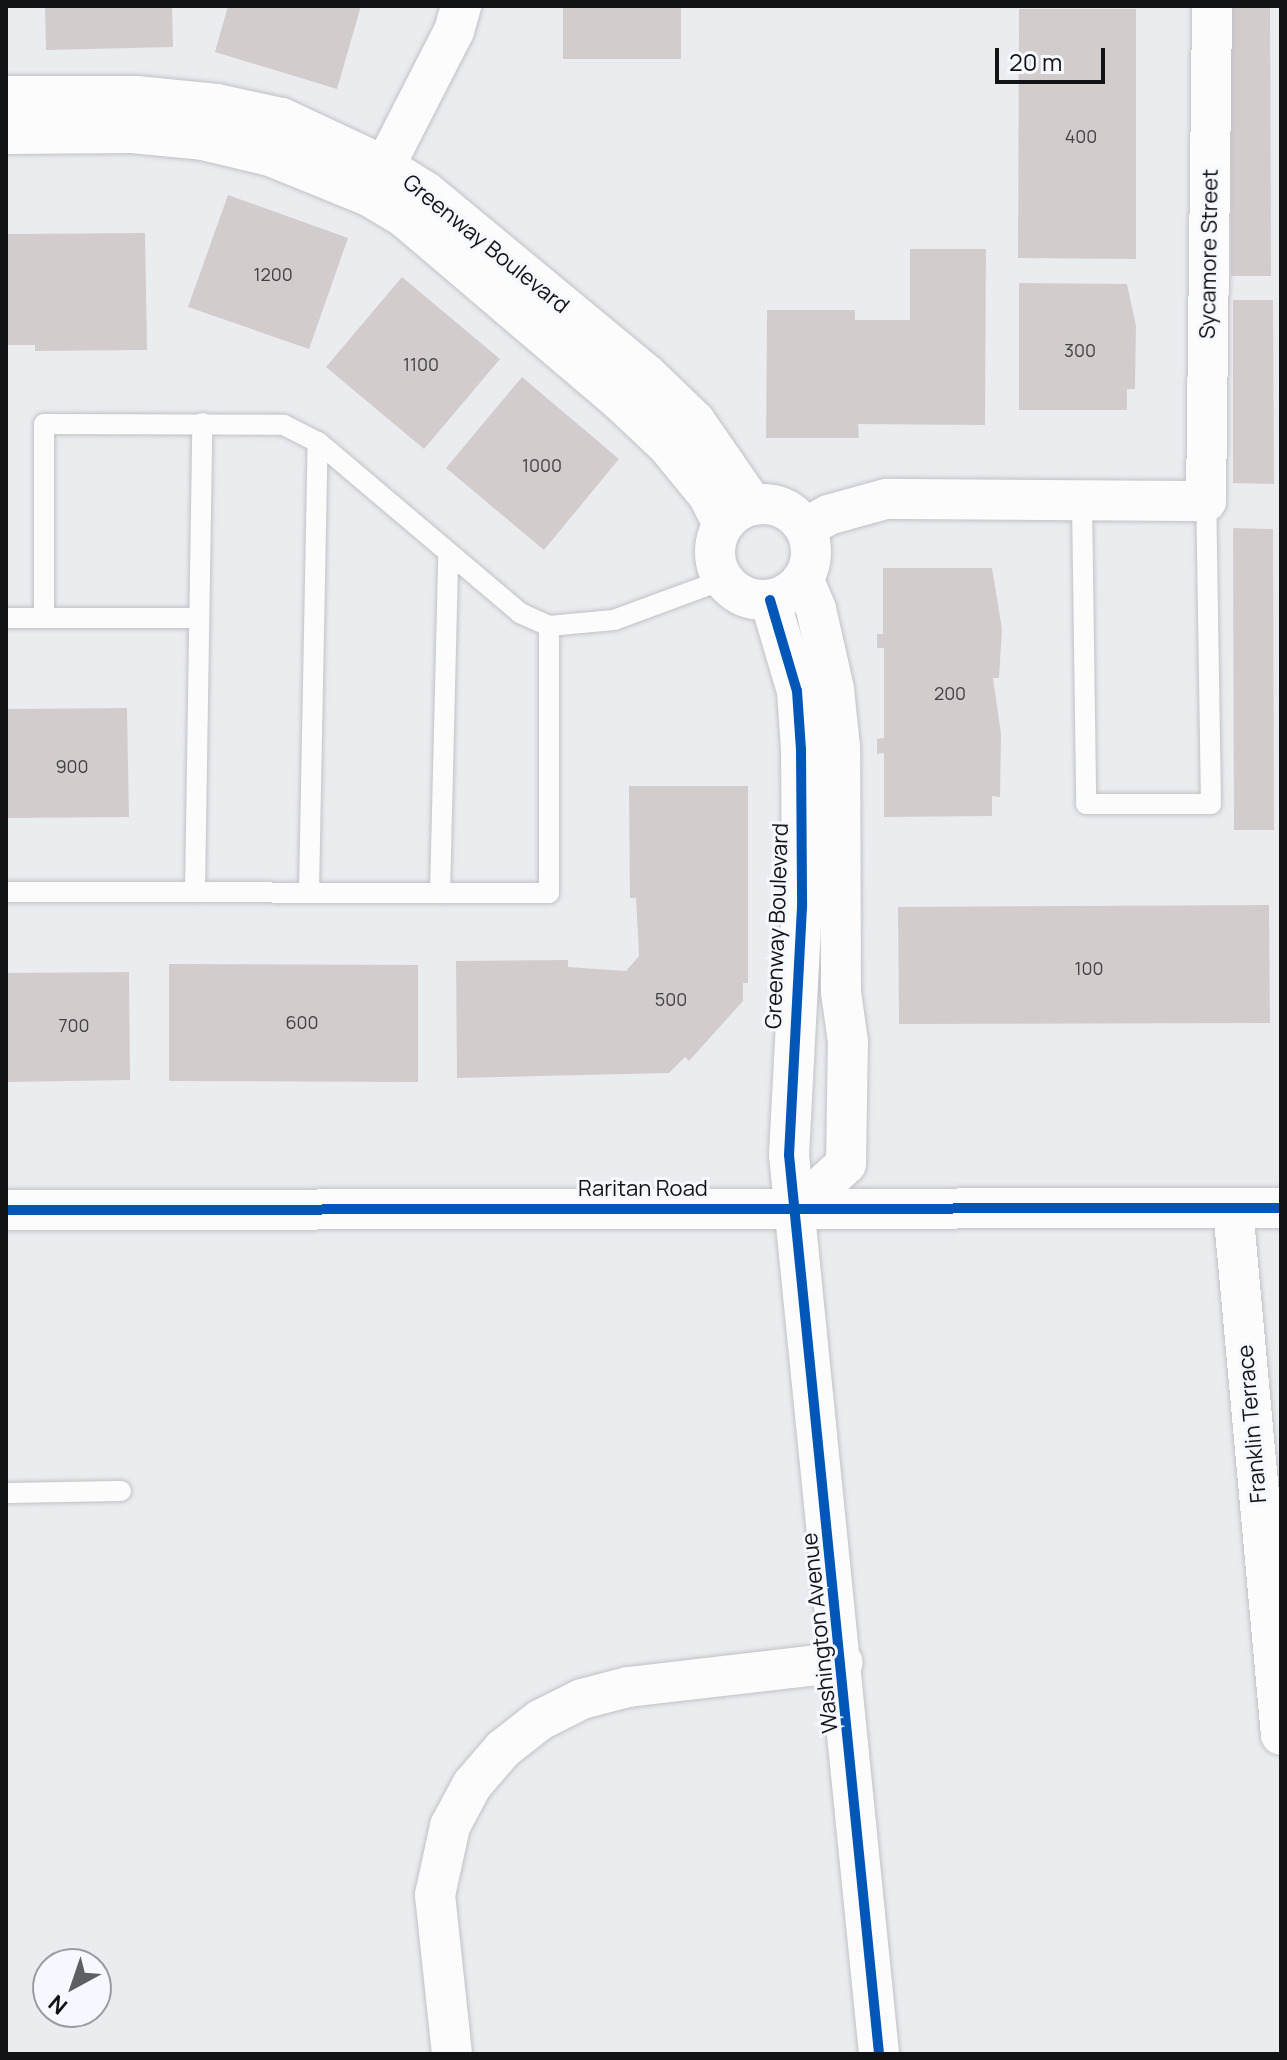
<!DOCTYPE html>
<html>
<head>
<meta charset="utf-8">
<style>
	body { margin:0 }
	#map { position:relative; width:1287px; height:2060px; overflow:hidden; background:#eaecf0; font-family:Manrope,sans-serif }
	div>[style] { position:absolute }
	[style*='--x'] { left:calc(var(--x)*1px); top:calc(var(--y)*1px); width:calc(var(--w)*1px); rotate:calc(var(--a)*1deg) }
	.building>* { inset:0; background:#d3cccd }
	.roads { filter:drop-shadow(0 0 2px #c0c2c6) drop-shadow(0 0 2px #c0c2c6) }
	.lane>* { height:20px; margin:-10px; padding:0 10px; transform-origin:10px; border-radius:10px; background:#fcfcfd }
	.street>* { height:40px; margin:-20px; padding:0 20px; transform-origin:20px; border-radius:20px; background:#fcfcfd }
	.street>.ring { margin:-20px; padding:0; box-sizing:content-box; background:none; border:40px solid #fcfcfd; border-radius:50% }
	.cycleway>* { height:10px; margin:-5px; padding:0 5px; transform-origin:5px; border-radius:5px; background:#0057b8 }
	span { translate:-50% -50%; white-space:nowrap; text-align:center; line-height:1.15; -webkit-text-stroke:6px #f5f8fe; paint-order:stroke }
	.number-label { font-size:18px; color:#424144 }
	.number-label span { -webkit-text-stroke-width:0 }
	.street-label { font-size:22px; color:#121316 }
	.frame { position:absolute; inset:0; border:8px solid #121316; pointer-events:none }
	.north { position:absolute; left:32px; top:1948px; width:80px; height:80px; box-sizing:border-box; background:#f5f8fe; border:2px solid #9a9ca1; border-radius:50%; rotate:220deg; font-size:22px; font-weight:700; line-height:32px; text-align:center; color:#121316 }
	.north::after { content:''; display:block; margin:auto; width:28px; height:36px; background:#5e5f62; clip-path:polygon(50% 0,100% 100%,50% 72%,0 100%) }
	.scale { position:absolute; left:995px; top:48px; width:110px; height:36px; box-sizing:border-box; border:4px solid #121316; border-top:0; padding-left:10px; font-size:24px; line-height:28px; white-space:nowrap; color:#121316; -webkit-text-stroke:6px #f5f8fe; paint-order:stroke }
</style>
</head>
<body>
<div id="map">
	<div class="building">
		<i style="clip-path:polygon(45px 6px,172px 6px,173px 47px,46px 50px)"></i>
		<i style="clip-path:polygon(228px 6px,361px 6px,337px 89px,215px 52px)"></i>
		<i style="clip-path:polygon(563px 6px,681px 6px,681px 59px,563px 59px)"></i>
		<i style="clip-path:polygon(1230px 6px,1270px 6px,1271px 276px,1231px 276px)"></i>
		<i style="clip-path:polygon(1019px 9px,1136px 9px,1136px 259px,1018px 258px)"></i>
		<i style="clip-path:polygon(228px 195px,348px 238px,309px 349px,188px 307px)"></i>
		<i style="clip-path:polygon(145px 233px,147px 350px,35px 351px,35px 345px,6px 345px,6px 234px)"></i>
		<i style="clip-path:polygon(910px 249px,986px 249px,985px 425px,858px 424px,859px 438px,766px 438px,767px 310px,855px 310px,855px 320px,910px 320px)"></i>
		<i style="clip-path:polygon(402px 277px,500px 359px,424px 449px,326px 367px)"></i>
		<i style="clip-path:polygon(1019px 283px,1127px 284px,1136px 326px,1135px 389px,1127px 389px,1127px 410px,1019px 410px)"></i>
		<i style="clip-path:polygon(1233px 300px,1273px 300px,1274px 484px,1233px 483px)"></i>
		<i style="clip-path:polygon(522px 377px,619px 459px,544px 550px,446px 468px)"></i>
		<i style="clip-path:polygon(1233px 528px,1273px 529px,1274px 830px,1234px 830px)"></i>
		<i style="clip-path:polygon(883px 568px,992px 568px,1002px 629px,999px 678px,993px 678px,1001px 734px,1000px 797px,992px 796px,992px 816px,884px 817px,884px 753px,877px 754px,877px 739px,884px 738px,884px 648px,877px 648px,877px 634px,883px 634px)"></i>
		<i style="clip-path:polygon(127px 708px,129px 817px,6px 818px,6px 709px)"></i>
		<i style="clip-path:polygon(629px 786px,748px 786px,748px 983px,743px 983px,743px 1001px,689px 1061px,685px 1057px,669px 1073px,457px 1078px,456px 961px,568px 960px,568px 967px,626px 971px,639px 956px,636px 898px,630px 898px)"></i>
		<i style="clip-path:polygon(1269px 905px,1270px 1023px,899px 1024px,898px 907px)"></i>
		<i style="clip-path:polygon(169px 964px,418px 965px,418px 1082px,169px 1081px)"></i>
		<i style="clip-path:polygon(129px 972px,130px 1080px,7px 1082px,6px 973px)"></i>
	</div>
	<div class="roads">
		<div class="lane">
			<i style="--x:1082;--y:501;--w:303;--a:89.2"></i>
			<i style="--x:1086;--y:804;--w:125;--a:0"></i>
			<i style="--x:1211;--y:804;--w:303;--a:-90.9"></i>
			<i style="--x:44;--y:617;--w:193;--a:-90"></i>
			<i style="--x:44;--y:424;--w:240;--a:0.2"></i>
			<i style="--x:284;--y:425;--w:38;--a:27"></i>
			<i style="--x:318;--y:442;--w:265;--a:40.2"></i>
			<i style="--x:520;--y:613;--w:32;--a:24"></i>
			<i style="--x:549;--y:626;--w:65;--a:-5.3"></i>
			<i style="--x:614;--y:620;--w:116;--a:-20.2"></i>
			<i style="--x:6;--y:618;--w:193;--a:0"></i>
			<i style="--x:6;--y:892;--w:543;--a:0.11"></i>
			<i style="--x:549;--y:893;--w:267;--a:-90"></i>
			<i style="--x:195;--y:892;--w:469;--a:-89.1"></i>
			<i style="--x:309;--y:892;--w:450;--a:-88.9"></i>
			<i style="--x:440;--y:893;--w:338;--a:-88.6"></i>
			<i style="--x:6;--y:1493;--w:115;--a:-1"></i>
		</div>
		<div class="street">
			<i style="--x:6;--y:96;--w:130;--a:0"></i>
			<i style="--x:136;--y:96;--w:81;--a:5.6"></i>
			<i style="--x:217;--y:104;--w:66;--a:12.2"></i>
			<i style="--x:282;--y:118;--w:115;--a:25.2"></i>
			<i style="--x:386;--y:167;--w:47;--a:32"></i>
			<i style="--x:426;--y:192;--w:286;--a:39.6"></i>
			<i style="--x:646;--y:374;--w:68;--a:43.8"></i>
			<i style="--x:695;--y:421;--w:102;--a:55.4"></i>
			<i style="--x:6;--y:134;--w:126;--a:-0.5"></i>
			<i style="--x:132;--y:133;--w:71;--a:5.6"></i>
			<i style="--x:203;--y:140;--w:69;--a:13.4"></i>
			<i style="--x:270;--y:156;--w:107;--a:22"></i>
			<i style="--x:369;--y:196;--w:41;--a:31"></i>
			<i style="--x:404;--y:217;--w:282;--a:40.4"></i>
			<i style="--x:619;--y:400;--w:66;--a:43.2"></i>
			<i style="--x:667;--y:445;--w:65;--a:50.6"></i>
			<i style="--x:708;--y:495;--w:33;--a:63"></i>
			<i style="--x:373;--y:189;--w:178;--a:-62.9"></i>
			<i style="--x:454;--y:31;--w:26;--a:-74"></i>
			<i class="ring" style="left:715px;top:504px;width:56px;height:56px"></i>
			<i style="--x:805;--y:528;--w:26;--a:-29"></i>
			<i style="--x:828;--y:515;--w:60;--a:-15.4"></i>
			<i style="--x:886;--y:499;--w:320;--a:0.4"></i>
			<i style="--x:1206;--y:501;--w:495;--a:-89.3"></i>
			<i style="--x:770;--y:600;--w:95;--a:73.5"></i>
			<i style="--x:797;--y:691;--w:58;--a:86.1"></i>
			<i style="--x:801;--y:749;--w:158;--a:89.6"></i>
			<i style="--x:802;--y:907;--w:248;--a:93"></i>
			<i style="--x:789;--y:1155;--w:903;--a:84.28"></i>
			<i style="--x:798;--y:1208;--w:65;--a:-42.5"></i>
			<i style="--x:846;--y:1164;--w:122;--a:-89.1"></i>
			<i style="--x:848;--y:1042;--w:50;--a:-98"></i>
			<i style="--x:841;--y:992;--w:245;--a:-90.2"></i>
			<i style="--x:840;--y:747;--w:58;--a:-95.9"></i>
			<i style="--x:834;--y:689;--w:82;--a:-102.7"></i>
			<i style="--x:816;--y:609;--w:33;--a:-113"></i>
			<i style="--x:1233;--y:1208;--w:529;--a:84.8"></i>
			<i style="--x:6;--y:1210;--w:1275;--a:-0.09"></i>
			<i style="--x:452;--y:2054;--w:160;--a:-96.1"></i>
			<i style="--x:435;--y:1895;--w:71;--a:-77.7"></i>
			<i style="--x:450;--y:1826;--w:47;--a:-61.8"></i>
			<i style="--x:472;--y:1785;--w:48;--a:-49.3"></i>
			<i style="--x:503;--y:1749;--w:47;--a:-38.1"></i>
			<i style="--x:540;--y:1720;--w:47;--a:-26.6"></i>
			<i style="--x:582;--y:1699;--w:48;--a:-14.6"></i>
			<i style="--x:628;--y:1687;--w:216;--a:-6.6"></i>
		</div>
	</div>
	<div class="cycleway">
		<i style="--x:770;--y:600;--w:95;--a:73.5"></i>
		<i style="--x:797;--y:691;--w:58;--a:86.1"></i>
		<i style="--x:801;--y:749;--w:158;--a:89.6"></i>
		<i style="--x:802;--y:907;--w:248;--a:93"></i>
		<i style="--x:789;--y:1155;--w:903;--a:84.28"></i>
		<i style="--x:6;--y:1210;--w:1275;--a:-0.09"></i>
	</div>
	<div class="number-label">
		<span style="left:1081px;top:136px">400</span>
		<span style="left:273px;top:274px">1200</span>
		<span style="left:1080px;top:350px">300</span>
		<span style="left:421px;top:364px">1100</span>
		<span style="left:542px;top:465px">1000</span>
		<span style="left:950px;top:693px">200</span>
		<span style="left:72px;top:766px">900</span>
		<span style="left:1089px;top:968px">100</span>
		<span style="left:671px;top:999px">500</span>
		<span style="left:302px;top:1022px">600</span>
		<span style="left:74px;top:1025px">700</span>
	</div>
	<div class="street-label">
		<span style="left:486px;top:244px;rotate:39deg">Greenway Boulevard</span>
		<span style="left:1209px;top:254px;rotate:-89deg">Sycamore Street</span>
		<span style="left:777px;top:926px;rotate:-88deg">Greenway Boulevard</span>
		<span style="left:643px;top:1189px">Raritan Road</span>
		<span style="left:1252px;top:1424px;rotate:-95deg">Franklin Terrace</span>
		<span style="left:820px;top:1633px;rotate:-96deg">Washington Avenue</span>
	</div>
	<div class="frame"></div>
	<div class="north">N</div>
	<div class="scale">20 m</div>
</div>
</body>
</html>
